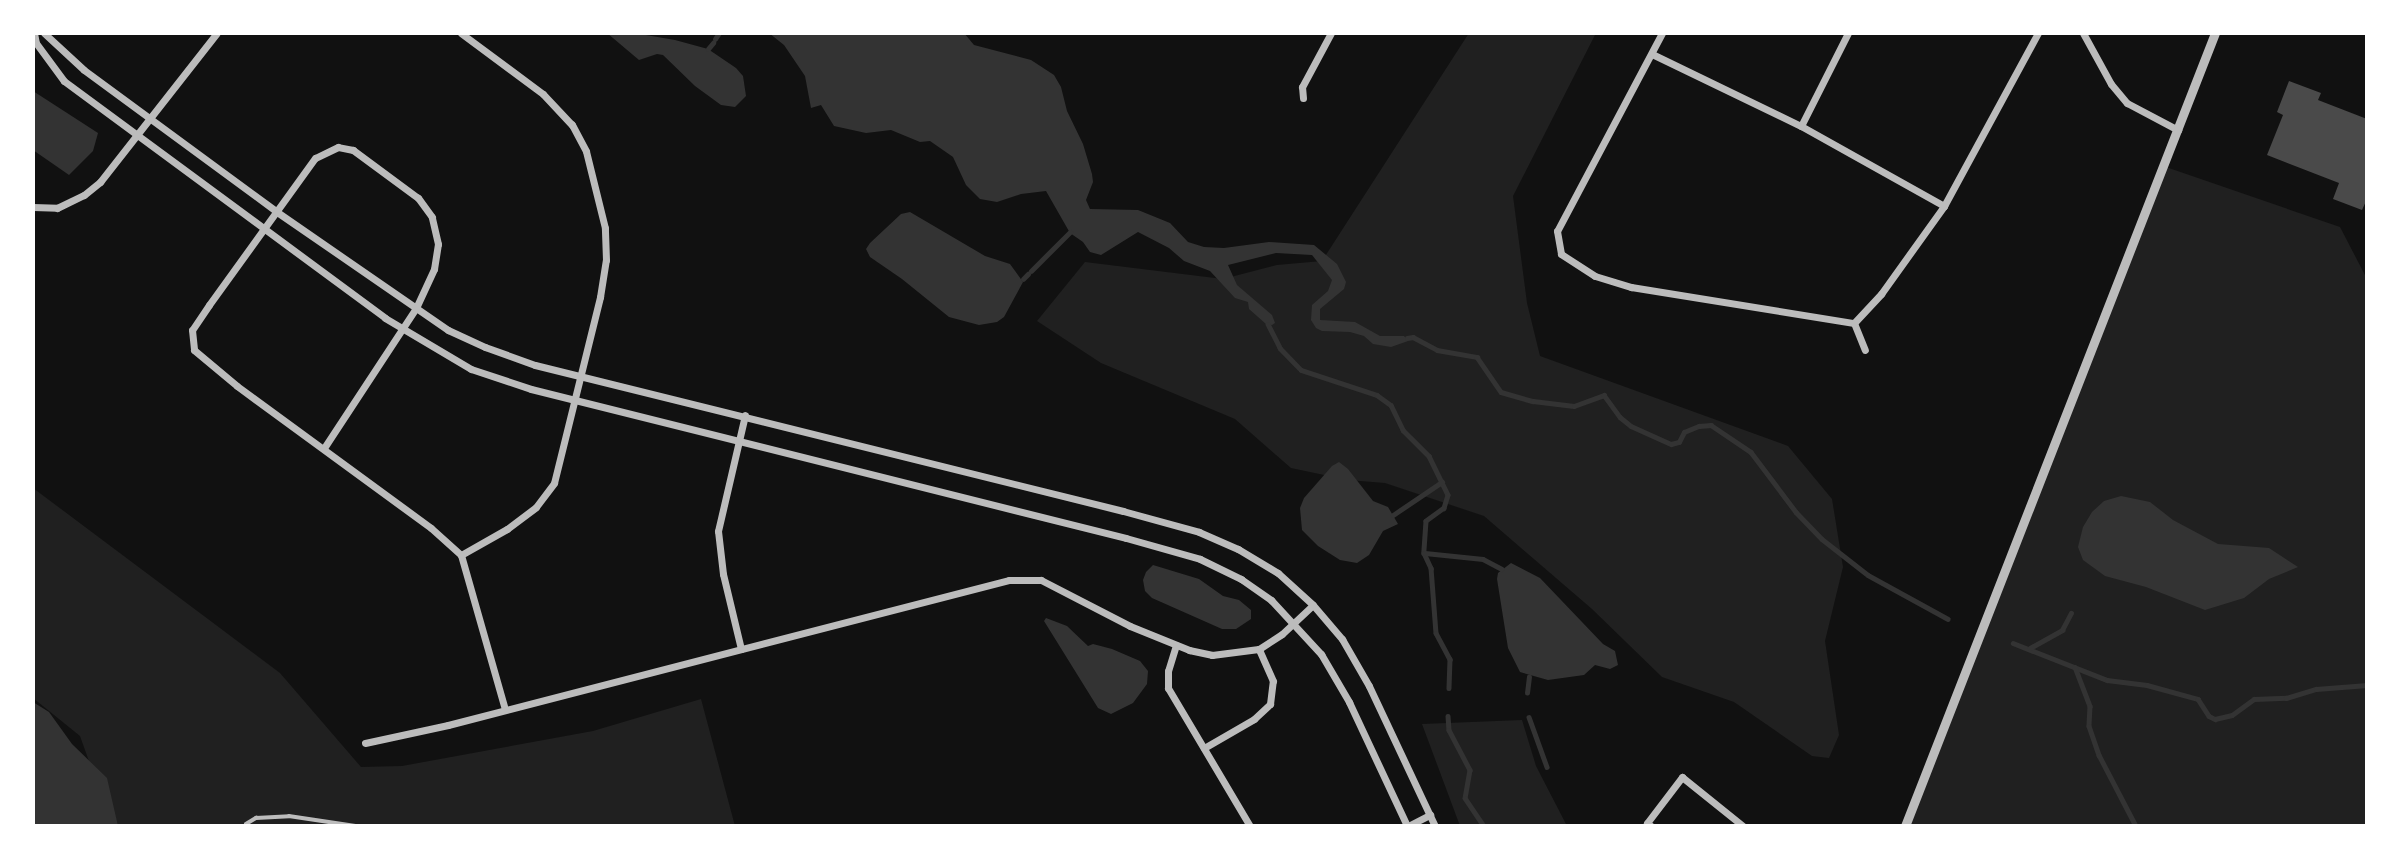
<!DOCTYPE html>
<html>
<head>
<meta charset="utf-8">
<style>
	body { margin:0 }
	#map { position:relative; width:2400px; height:859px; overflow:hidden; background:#111; font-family:"Source Sans 3",sans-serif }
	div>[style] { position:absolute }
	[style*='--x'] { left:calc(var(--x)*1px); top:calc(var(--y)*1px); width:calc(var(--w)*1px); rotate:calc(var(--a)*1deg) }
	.green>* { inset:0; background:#202020 }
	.water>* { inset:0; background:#333 }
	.stream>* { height:4.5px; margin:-2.25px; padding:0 2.25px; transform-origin:2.25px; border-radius:2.25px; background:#333 }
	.building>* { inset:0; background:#4a4a4a }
	.service>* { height:3.5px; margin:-1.75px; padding:0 1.75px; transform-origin:1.75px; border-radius:1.75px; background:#bcbcbc }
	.minor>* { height:7px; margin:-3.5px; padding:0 3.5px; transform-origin:3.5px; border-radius:3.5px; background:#bcbcbc }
	.tertiary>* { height:9px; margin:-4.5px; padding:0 4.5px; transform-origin:4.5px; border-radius:4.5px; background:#bcbcbc }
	span { translate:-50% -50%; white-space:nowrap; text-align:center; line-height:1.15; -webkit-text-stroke:7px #fff; paint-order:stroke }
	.frame { position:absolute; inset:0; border:35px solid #fff; pointer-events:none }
</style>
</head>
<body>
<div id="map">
	<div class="green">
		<i style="clip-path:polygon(1469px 33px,1596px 33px,1513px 196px,1527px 303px,1540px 356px,1788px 446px,1832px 499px,1843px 567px,1825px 641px,1839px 735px,1829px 758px,1812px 756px,1734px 702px,1662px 677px,1592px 609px,1484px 516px,1385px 483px,1348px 480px,1291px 468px,1235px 419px,1101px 363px,1037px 321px,1085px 262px,1223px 279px,1277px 265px,1322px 261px)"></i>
		<i style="clip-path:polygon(2163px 166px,2340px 227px,2367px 279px,2367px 826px,1905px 826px)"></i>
		<i style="clip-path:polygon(33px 488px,280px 673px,361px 767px,402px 766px,593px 731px,701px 699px,735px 826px,112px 826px,80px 736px,33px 698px)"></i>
		<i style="clip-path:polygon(1522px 720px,1536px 766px,1567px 826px,1460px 826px,1422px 724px)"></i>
	</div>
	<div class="water">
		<i style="clip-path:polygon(607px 33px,634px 33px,675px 40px,708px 49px,736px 68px,743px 76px,746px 96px,735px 107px,721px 105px,695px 86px,663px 55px,657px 54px,639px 60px)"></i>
		<i style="clip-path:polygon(769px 33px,964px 33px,974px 45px,1031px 60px,1054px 75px,1061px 87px,1067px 111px,1083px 144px,1092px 174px,1093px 182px,1086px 200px,1090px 209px,1138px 210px,1170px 223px,1188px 242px,1204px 247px,1224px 248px,1269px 242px,1314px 245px,1337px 264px,1346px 282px,1344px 289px,1320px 309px,1320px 320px,1355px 322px,1380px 336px,1404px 336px,1408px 341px,1391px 347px,1373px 344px,1364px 336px,1350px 332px,1322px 331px,1316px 328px,1311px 320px,1312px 305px,1328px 291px,1332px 280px,1312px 255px,1276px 253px,1228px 265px,1237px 285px,1272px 315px,1275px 323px,1272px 325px,1266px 324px,1249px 309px,1248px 302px,1235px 298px,1210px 271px,1184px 261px,1169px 248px,1138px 232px,1101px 255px,1090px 252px,1083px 242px,1070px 233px,1046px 191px,1021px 194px,997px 202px,980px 199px,966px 185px,953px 157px,930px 141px,920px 142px,891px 130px,866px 133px,834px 126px,821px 105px,811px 108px,805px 76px,784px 45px)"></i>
		<i style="clip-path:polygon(33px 91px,98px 133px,93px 151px,69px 175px,33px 150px)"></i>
		<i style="clip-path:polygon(910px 212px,985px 256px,1010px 264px,1023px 282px,1004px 317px,997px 322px,979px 325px,949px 317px,902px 279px,870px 257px,866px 249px,870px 243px,901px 214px)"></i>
		<i style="clip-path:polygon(1339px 462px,1348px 469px,1373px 501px,1388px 507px,1398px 524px,1383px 531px,1369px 555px,1357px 563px,1340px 560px,1318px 546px,1302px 530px,1300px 508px,1304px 498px,1332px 466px)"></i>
		<i style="clip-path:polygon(2121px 496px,2150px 502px,2173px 520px,2218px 544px,2269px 548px,2298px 567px,2269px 579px,2244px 598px,2205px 610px,2146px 587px,2105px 576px,2083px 560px,2078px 547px,2083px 527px,2092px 512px,2104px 501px)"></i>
		<i style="clip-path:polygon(1511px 563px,1540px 578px,1603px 644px,1615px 651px,1618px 665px,1610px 669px,1595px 665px,1584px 675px,1548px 680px,1520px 672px,1508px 648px,1497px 579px,1498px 573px)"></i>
		<i style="clip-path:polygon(1153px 565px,1199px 579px,1223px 596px,1239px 600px,1251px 610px,1251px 619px,1236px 629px,1222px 629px,1152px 598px,1145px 591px,1143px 580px,1146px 572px)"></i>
		<i style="clip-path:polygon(1046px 618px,1067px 626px,1088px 646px,1093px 644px,1112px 649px,1140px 661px,1148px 671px,1147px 684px,1133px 703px,1111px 714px,1098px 708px,1044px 621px)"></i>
		<i style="clip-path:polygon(33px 702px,49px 712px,72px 744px,107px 778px,118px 826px,33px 826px)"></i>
	</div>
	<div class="stream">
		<i style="--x:715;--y:39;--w:7;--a:-56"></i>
		<i style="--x:708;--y:49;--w:8;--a:-50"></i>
		<i style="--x:1031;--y:271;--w:55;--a:-45"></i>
		<i style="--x:1023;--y:279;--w:7;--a:-45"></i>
		<i style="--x:1268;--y:324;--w:27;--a:63"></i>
		<i style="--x:1280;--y:348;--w:30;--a:46"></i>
		<i style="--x:1301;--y:370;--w:80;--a:18.2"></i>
		<i style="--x:1377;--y:395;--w:17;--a:36"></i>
		<i style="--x:1391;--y:405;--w:28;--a:64"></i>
		<i style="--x:1403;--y:430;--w:37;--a:45"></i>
		<i style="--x:1429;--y:456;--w:43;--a:64"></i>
		<i style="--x:1448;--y:495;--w:14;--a:107"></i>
		<i style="--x:1444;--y:508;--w:22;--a:144"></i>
		<i style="--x:1426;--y:521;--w:32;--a:94"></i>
		<i style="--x:1424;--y:553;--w:17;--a:65"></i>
		<i style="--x:1431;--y:568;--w:65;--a:85.6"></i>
		<i style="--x:1436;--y:633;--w:30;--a:62"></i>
		<i style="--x:1450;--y:659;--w:29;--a:92"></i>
		<i style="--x:1407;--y:338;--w:6;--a:-9"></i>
		<i style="--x:1413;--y:337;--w:27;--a:28"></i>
		<i style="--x:1437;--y:350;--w:41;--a:9.9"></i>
		<i style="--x:1477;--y:357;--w:42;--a:55.6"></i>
		<i style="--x:1501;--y:392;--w:33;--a:16"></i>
		<i style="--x:1533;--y:401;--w:41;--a:7"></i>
		<i style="--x:1574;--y:406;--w:32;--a:-20"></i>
		<i style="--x:1604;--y:395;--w:27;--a:54"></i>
		<i style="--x:1620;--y:417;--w:14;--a:39"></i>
		<i style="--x:1631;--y:426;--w:44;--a:24.2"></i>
		<i style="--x:1671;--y:444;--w:8;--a:-14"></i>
		<i style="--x:1679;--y:442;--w:11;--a:-63"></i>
		<i style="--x:1684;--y:432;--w:16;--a:-22"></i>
		<i style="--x:1699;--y:426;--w:12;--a:-5"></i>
		<i style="--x:1711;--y:425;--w:48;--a:34"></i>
		<i style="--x:1751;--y:452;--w:75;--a:53.1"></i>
		<i style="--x:1796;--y:512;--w:37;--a:46"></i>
		<i style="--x:1822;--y:539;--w:58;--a:38"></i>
		<i style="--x:1868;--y:575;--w:91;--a:28.8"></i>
		<i style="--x:1393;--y:515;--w:59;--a:-34"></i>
		<i style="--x:1425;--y:553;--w:58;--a:5.9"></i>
		<i style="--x:1483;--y:559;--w:21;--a:28"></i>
		<i style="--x:2013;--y:643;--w:101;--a:21.5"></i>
		<i style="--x:2107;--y:680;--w:40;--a:7.1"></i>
		<i style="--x:2147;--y:685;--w:53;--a:15.4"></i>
		<i style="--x:2198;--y:699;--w:20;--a:57"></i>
		<i style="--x:2209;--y:716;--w:7;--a:27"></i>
		<i style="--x:2215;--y:719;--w:17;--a:-13"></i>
		<i style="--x:2232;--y:715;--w:27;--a:-36"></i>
		<i style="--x:2254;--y:699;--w:32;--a:-2"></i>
		<i style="--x:2286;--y:698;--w:31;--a:-17"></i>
		<i style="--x:2316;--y:689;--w:51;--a:-4.5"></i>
		<i style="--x:2030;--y:648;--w:37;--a:-29"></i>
		<i style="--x:2062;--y:630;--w:19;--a:-62"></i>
		<i style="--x:2075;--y:667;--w:42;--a:69"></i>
		<i style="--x:2090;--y:706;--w:20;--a:93"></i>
		<i style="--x:2089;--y:726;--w:31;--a:71"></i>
		<i style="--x:2099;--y:755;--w:80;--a:62.5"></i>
		<i style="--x:1527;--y:693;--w:16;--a:-83"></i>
		<i style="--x:1448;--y:716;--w:14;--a:86"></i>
		<i style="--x:1449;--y:730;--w:45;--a:62.3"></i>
		<i style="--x:1470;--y:770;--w:28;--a:100"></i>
		<i style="--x:1465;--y:798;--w:34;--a:56"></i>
		<i style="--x:1529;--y:717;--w:53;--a:70.2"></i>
	</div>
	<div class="building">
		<i style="clip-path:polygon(2289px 81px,2321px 93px,2318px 100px,2367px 119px,2367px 199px,2362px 210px,2333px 199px,2339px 183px,2267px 155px,2283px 115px,2277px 112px)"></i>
	</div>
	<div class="service">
		<i style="--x:246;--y:824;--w:12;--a:-31"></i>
		<i style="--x:256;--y:818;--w:33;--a:-3"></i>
		<i style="--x:289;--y:816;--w:67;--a:8.6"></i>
	</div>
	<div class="minor">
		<i style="--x:34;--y:33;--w:10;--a:79"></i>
		<i style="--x:36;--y:43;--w:47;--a:53.6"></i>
		<i style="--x:64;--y:81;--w:399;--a:36.4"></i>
		<i style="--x:385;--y:318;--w:100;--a:30.7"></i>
		<i style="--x:471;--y:369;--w:63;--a:18.4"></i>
		<i style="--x:531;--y:389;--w:613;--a:14.06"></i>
		<i style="--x:1126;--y:538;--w:77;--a:15.8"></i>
		<i style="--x:1200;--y:559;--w:46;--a:26"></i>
		<i style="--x:1241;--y:579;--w:37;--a:35"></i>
		<i style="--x:1271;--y:600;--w:74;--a:47.2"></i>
		<i style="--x:1321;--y:654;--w:56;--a:59.7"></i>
		<i style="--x:1349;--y:702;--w:137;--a:64.9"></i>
		<i style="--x:44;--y:33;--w:54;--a:42.8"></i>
		<i style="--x:84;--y:70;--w:240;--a:36.3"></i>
		<i style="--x:277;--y:212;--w:208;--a:34.6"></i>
		<i style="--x:448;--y:330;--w:41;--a:24.7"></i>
		<i style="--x:485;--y:347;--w:53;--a:19.8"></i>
		<i style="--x:535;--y:365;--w:606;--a:13.94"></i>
		<i style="--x:1123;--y:511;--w:79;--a:15.4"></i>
		<i style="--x:1199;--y:532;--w:43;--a:23.6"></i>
		<i style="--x:1238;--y:549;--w:47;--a:31"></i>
		<i style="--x:1278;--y:573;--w:47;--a:42.4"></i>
		<i style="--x:1313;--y:605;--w:45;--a:49.5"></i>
		<i style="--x:1342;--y:639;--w:54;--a:60.1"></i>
		<i style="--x:1369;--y:686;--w:155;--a:64.8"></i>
		<i style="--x:1662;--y:33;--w:224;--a:117.9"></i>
		<i style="--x:1557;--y:231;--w:23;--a:80"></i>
		<i style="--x:1561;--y:254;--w:40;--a:32.9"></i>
		<i style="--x:1595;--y:276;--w:38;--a:17"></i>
		<i style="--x:1631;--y:287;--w:226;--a:9.2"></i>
		<i style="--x:1854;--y:323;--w:40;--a:-47"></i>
		<i style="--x:1881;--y:294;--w:108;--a:-54.4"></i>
		<i style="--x:1944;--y:206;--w:197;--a:-61.5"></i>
		<i style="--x:2083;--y:33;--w:58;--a:61.2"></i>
		<i style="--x:2111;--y:84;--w:25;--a:50"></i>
		<i style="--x:2127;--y:103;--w:58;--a:27.9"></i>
		<i style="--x:1652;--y:54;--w:165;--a:25.8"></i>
		<i style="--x:1801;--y:126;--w:164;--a:29.2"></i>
		<i style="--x:1303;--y:98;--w:11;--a:-95"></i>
		<i style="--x:1302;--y:87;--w:61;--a:-61.8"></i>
		<i style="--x:1801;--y:126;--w:104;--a:-63.2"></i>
		<i style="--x:33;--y:207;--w:24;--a:2"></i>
		<i style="--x:57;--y:208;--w:30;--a:-26"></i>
		<i style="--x:84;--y:195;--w:21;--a:-39"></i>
		<i style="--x:100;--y:182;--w:189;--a:-51.9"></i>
		<i style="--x:1854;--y:323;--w:29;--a:68"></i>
		<i style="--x:324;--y:448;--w:168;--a:-56.7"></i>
		<i style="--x:416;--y:308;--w:43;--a:-65.2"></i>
		<i style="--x:434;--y:269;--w:25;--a:-81"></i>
		<i style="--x:438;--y:244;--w:28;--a:-103"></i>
		<i style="--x:432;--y:217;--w:24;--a:-126"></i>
		<i style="--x:418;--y:198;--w:81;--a:-143.6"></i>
		<i style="--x:353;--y:150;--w:15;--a:-169"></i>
		<i style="--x:338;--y:147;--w:25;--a:154"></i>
		<i style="--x:315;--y:158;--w:181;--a:125.8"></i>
		<i style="--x:209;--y:305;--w:30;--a:124"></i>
		<i style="--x:192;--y:330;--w:20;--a:84"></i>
		<i style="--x:194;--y:350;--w:56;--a:39.9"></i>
		<i style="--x:237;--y:386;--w:240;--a:36.2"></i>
		<i style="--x:431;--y:528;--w:40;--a:42"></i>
		<i style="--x:461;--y:555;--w:160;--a:74.1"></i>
		<i style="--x:461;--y:555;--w:53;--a:-29.5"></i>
		<i style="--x:507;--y:529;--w:36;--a:-37"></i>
		<i style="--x:536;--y:507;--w:30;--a:-53"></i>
		<i style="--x:554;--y:483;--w:192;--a:-76.1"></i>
		<i style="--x:600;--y:297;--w:37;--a:-81"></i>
		<i style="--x:606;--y:260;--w:32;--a:-92"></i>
		<i style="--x:605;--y:228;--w:79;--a:-103.9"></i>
		<i style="--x:586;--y:151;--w:30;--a:-118"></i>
		<i style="--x:572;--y:125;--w:42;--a:-133.1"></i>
		<i style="--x:543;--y:94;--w:102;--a:-143.4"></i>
		<i style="--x:1176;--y:645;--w:27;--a:107"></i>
		<i style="--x:1168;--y:671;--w:17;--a:90"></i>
		<i style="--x:1168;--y:688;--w:161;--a:59.3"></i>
		<i style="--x:741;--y:649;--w:77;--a:-103.5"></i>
		<i style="--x:723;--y:574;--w:43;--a:-96.6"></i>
		<i style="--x:718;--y:531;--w:119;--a:-76.9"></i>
		<i style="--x:365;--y:743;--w:85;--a:-12.2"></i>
		<i style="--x:448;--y:725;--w:579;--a:-14.49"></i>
		<i style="--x:1009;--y:580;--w:32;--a:0"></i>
		<i style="--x:1041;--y:580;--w:100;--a:27.3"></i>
		<i style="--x:1130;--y:626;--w:64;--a:22.1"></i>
		<i style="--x:1189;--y:650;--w:24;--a:12"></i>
		<i style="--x:1212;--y:655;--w:47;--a:-7.3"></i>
		<i style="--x:1259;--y:649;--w:27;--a:-33"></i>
		<i style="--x:1282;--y:634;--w:42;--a:-43.1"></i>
		<i style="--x:1204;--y:748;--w:58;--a:-30.1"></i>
		<i style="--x:1254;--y:719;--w:22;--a:-43"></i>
		<i style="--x:1270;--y:704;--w:23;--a:-83"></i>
		<i style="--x:1273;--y:681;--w:35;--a:-114"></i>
		<i style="--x:1408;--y:826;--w:25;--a:-27"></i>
		<i style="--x:1651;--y:826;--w:5;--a:-143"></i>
		<i style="--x:1647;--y:823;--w:58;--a:-52.7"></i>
		<i style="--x:1682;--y:777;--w:78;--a:38.8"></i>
	</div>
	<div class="tertiary">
		<i style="--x:1905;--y:826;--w:851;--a:-68.65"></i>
	</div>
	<div class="frame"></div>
</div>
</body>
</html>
